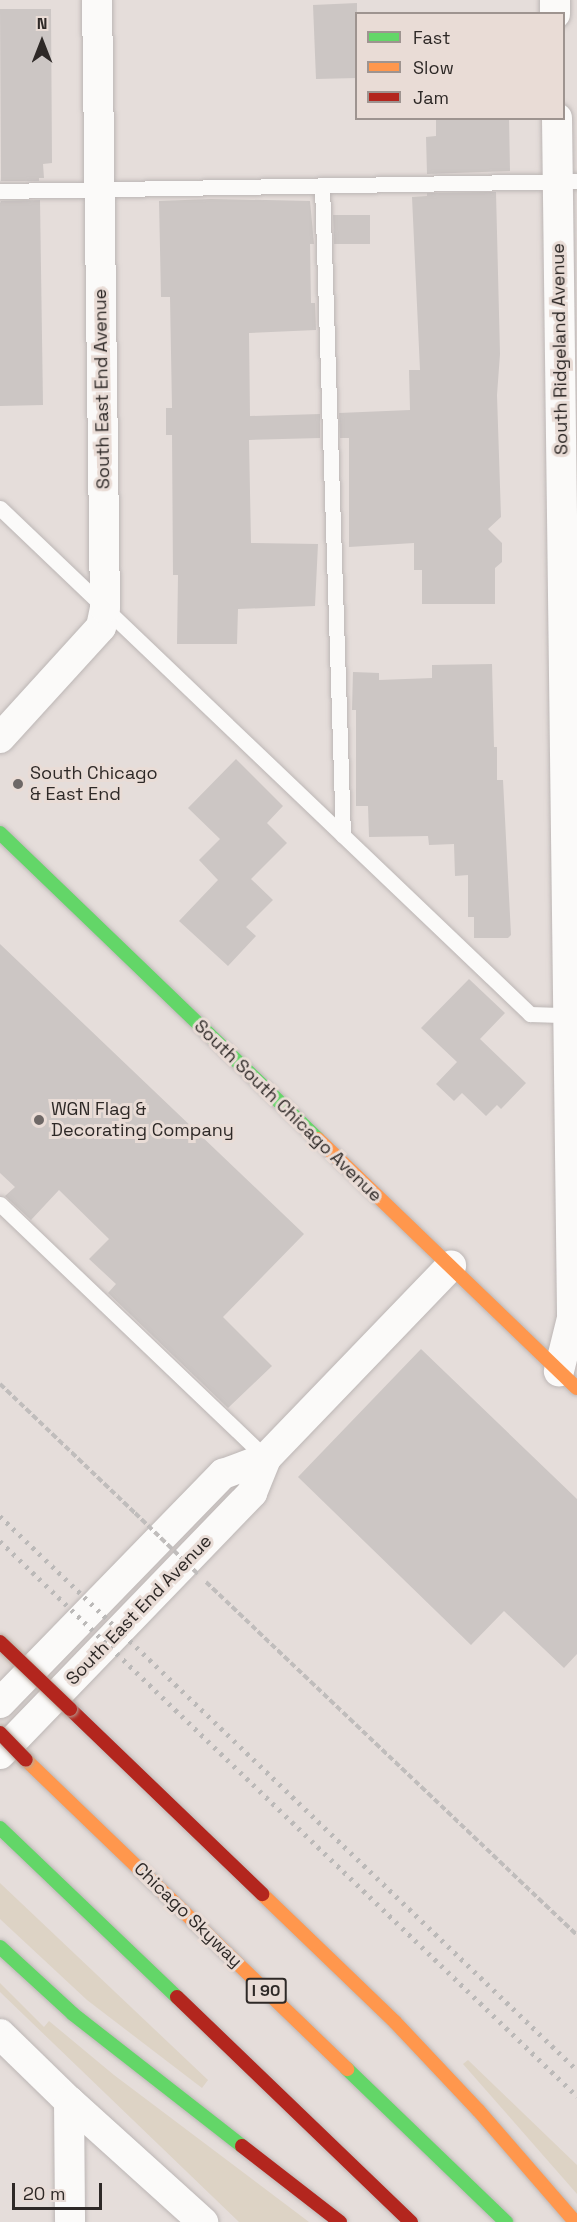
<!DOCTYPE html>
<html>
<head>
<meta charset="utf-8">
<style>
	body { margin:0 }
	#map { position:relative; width:577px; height:2222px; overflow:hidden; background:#e5ddda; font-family:"Space Grotesk",sans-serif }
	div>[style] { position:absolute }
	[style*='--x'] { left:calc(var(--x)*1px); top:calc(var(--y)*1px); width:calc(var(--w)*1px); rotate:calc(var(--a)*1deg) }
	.green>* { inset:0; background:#ddd3c5 }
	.building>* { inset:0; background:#ccc6c4 }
	.path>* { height:4px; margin-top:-2px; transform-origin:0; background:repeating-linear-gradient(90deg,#c0bdbc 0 6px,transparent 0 9px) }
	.roads { filter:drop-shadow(0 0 2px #bcb6b5) drop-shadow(0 0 2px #bcb6b5) }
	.lane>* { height:15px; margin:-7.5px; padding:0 7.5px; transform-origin:7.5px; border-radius:7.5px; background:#fbfaf9 }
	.street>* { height:30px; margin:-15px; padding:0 15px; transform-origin:15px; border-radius:15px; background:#fbfaf9 }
	.fast>* { height:14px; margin:-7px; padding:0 7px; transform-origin:7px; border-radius:7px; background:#63d668 }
	.slow>* { height:14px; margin:-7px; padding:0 7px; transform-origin:7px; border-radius:7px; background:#ff974d }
	.jam>* { height:14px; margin:-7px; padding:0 7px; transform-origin:7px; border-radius:7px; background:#b3261e }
	.rail>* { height:4.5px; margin-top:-2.25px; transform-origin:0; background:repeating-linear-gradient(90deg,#bbb9b8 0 3px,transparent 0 9px) }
	.path-bridge>* { height:4px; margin-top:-2px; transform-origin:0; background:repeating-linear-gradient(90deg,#c0bdbc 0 6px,transparent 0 9px) }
	.bridges { filter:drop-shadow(0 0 2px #b3a69b) drop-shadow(0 0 2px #b3a69b) }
	.jam-bridge>* { height:14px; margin:-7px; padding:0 7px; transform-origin:7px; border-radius:7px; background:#b3261e }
	.dots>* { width:16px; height:16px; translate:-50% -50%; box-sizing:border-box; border:3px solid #e9dcd6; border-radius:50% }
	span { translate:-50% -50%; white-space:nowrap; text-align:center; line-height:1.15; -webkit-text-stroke:6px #e9dcd6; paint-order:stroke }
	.shield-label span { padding:2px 4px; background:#e9dcd6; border:2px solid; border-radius:4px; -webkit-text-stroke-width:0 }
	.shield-label { font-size:16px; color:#2e2927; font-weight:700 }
	.street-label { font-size:18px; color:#2e2927 }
	.poi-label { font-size:18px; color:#2e2927 }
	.left { translate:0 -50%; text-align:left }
	.legend { position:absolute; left:355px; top:12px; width:210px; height:108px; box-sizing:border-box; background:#e9dcd6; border:2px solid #9e9490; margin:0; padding:8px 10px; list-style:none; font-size:18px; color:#2e2927 }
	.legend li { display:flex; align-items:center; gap:12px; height:30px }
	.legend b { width:30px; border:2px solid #9e9490 }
	.north { position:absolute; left:12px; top:12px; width:60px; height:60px; -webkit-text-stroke:4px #e9dcd6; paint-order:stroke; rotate:0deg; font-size:16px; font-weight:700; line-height:24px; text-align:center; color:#2e2927 }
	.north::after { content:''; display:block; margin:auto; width:21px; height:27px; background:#2e2927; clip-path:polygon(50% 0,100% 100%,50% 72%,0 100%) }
	.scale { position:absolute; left:12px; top:2183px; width:90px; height:27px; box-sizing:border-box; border:3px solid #2e2927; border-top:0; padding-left:8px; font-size:18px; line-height:21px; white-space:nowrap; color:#2e2927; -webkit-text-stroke:4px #e9dcd6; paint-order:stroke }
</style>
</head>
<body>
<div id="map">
	<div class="green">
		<i style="clip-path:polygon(0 1883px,208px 2080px,202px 2088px,87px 2000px,0 1919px)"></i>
		<i style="clip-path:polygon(0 1983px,44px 2027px,49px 2021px,114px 2075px,309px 2222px,239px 2222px,0 1992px)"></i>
		<i style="clip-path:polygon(468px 2060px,577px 2165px,577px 2194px,463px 2064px)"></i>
	</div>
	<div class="building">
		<i style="clip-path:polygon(357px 3px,357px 78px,316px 79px,313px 5px)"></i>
		<i style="clip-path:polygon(0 9px,51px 9px,52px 163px,43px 164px,44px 178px,39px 178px,39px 181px,1px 181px)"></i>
		<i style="clip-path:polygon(436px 118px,509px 118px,510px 171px,427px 174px,426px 137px,436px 136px)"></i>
		<i style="clip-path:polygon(496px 192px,500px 354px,497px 395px,501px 517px,488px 529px,502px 543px,502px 562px,495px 568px,495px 604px,422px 604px,422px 570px,414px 570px,414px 543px,349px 547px,349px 438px,340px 438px,339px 413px,410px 410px,409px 370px,420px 370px,412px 197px,427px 196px,427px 193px)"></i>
		<i style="clip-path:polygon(211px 199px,310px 201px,314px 244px,310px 244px,311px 303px,315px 303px,316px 330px,249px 333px,250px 416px,320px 414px,320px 438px,249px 440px,251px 543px,318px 544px,315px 606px,238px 609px,237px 644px,177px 644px,178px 575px,173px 575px,172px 435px,166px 435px,166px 408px,172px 408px,170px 297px,161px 297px,159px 201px)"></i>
		<i style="clip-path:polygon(40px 200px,43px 405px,0 406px,0 203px,1px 201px)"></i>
		<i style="clip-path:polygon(333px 215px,370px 215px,370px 244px,334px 244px)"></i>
		<i style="clip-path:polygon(492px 664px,494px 747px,497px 747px,497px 780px,503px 780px,511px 935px,508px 938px,474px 938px,474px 917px,468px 917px,468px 875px,455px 876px,454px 844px,429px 845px,428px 836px,369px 837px,368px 806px,356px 806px,356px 710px,352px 710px,353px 672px,379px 673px,379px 680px,432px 678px,432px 665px)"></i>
		<i style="clip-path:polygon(236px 759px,283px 806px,267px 823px,287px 843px,251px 879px,273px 900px,246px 927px,256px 936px,228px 966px,179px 921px,218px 880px,199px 860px,220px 839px,188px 808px)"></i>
		<i style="clip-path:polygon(0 944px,304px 1234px,223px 1317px,272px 1366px,228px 1408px,108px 1293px,116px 1284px,89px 1259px,109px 1239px,59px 1190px,31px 1220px,5px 1196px,15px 1187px,0 1173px)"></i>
		<i style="clip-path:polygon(469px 979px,505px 1013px,480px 1039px,526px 1083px,501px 1109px,497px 1105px,486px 1116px,462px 1093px,454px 1101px,436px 1084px,457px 1062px,421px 1028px)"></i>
		<i style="clip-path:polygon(421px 1349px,577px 1499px,577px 1654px,564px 1668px,504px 1611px,471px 1645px,298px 1477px)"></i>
	</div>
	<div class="path">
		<i style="--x:0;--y:1384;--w:187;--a:43.7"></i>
		<i style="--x:206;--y:1582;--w:512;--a:43.58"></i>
	</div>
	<div class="roads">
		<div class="lane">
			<i style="--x:322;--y:186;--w:650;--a:88.15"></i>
			<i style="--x:0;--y:191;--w:577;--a:-0.99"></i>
			<i style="--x:0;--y:508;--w:733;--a:43.67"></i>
			<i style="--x:530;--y:1014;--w:38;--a:2"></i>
			<i style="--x:0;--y:1204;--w:368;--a:43.7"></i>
		</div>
		<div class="street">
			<i style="--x:555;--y:0;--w:14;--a:90"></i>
			<i style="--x:557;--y:118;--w:1200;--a:89.28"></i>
			<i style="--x:572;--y:1318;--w:55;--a:103.8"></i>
			<i style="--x:0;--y:738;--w:150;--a:-47.7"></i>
			<i style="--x:101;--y:627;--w:19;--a:-78"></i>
			<i style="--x:105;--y:608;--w:608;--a:-90.75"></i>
			<i style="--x:0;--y:1703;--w:320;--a:-45.8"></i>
			<i style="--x:223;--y:1474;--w:46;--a:-20.4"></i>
			<i style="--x:0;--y:1754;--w:363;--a:-46"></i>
			<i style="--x:252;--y:1493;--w:38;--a:-68"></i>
			<i style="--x:266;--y:1458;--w:267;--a:-46.1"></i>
			<i style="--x:0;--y:2034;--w:96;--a:44.2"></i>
			<i style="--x:69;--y:2101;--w:181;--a:42.1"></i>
			<i style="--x:69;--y:2101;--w:121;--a:89.5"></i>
		</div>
		<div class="fast">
			<i style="--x:0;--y:833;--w:441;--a:43.9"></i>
			<i style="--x:0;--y:1828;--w:245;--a:43.7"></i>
			<i style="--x:0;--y:1947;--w:99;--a:42.5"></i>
			<i style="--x:73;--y:2014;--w:214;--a:38"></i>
			<i style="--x:347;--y:2069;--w:221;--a:43.9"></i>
		</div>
		<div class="slow">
			<i style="--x:318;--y:1139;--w:359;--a:43.9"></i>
			<i style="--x:26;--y:1760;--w:446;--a:43.9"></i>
			<i style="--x:262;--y:1894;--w:185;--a:43.9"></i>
			<i style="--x:395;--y:2022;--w:122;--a:46.7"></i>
			<i style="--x:479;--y:2111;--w:147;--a:49.1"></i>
		</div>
		<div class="jam">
			<i style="--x:70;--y:1709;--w:267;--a:43.9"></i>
			<i style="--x:177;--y:1997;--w:325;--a:43.9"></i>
			<i style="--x:242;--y:2146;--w:124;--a:37.8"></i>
		</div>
	</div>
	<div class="rail">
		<i style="--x:0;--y:1516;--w:800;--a:43.83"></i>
		<i style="--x:0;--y:1541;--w:801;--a:43.89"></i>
	</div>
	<div class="path-bridge">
		<i style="--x:135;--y:1513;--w:88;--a:44.1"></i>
	</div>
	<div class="bridges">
		<div class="jam-bridge">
			<i style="--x:0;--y:1642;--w:97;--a:43.7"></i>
			<i style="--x:0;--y:1733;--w:37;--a:46"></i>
		</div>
	</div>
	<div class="dots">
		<i style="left:18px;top:784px;background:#6e6866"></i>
		<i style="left:39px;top:1120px;background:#6e6866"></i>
	</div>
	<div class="shield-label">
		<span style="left:266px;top:1991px">I 90</span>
	</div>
	<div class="street-label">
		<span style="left:560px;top:349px;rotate:-91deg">South Ridgeland Avenue</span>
		<span style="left:102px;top:389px;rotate:-91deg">South East End Avenue</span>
		<span style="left:288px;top:1111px;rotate:44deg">South South Chicago Avenue</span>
		<span style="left:139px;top:1610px;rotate:-46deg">South East End Avenue</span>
		<span style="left:188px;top:1915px;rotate:44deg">Chicago Skyway</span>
	</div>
	<div class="poi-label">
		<span class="left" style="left:30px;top:784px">South Chicago<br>&amp; East End</span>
		<span class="left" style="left:51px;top:1120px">WGN Flag &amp;<br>Decorating Company</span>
	</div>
	<ul class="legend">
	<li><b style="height:8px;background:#63d668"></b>Fast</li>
	<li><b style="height:8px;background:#ff974d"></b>Slow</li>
	<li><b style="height:8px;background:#b3261e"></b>Jam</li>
	</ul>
	<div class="north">N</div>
	<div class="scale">20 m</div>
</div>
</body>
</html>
